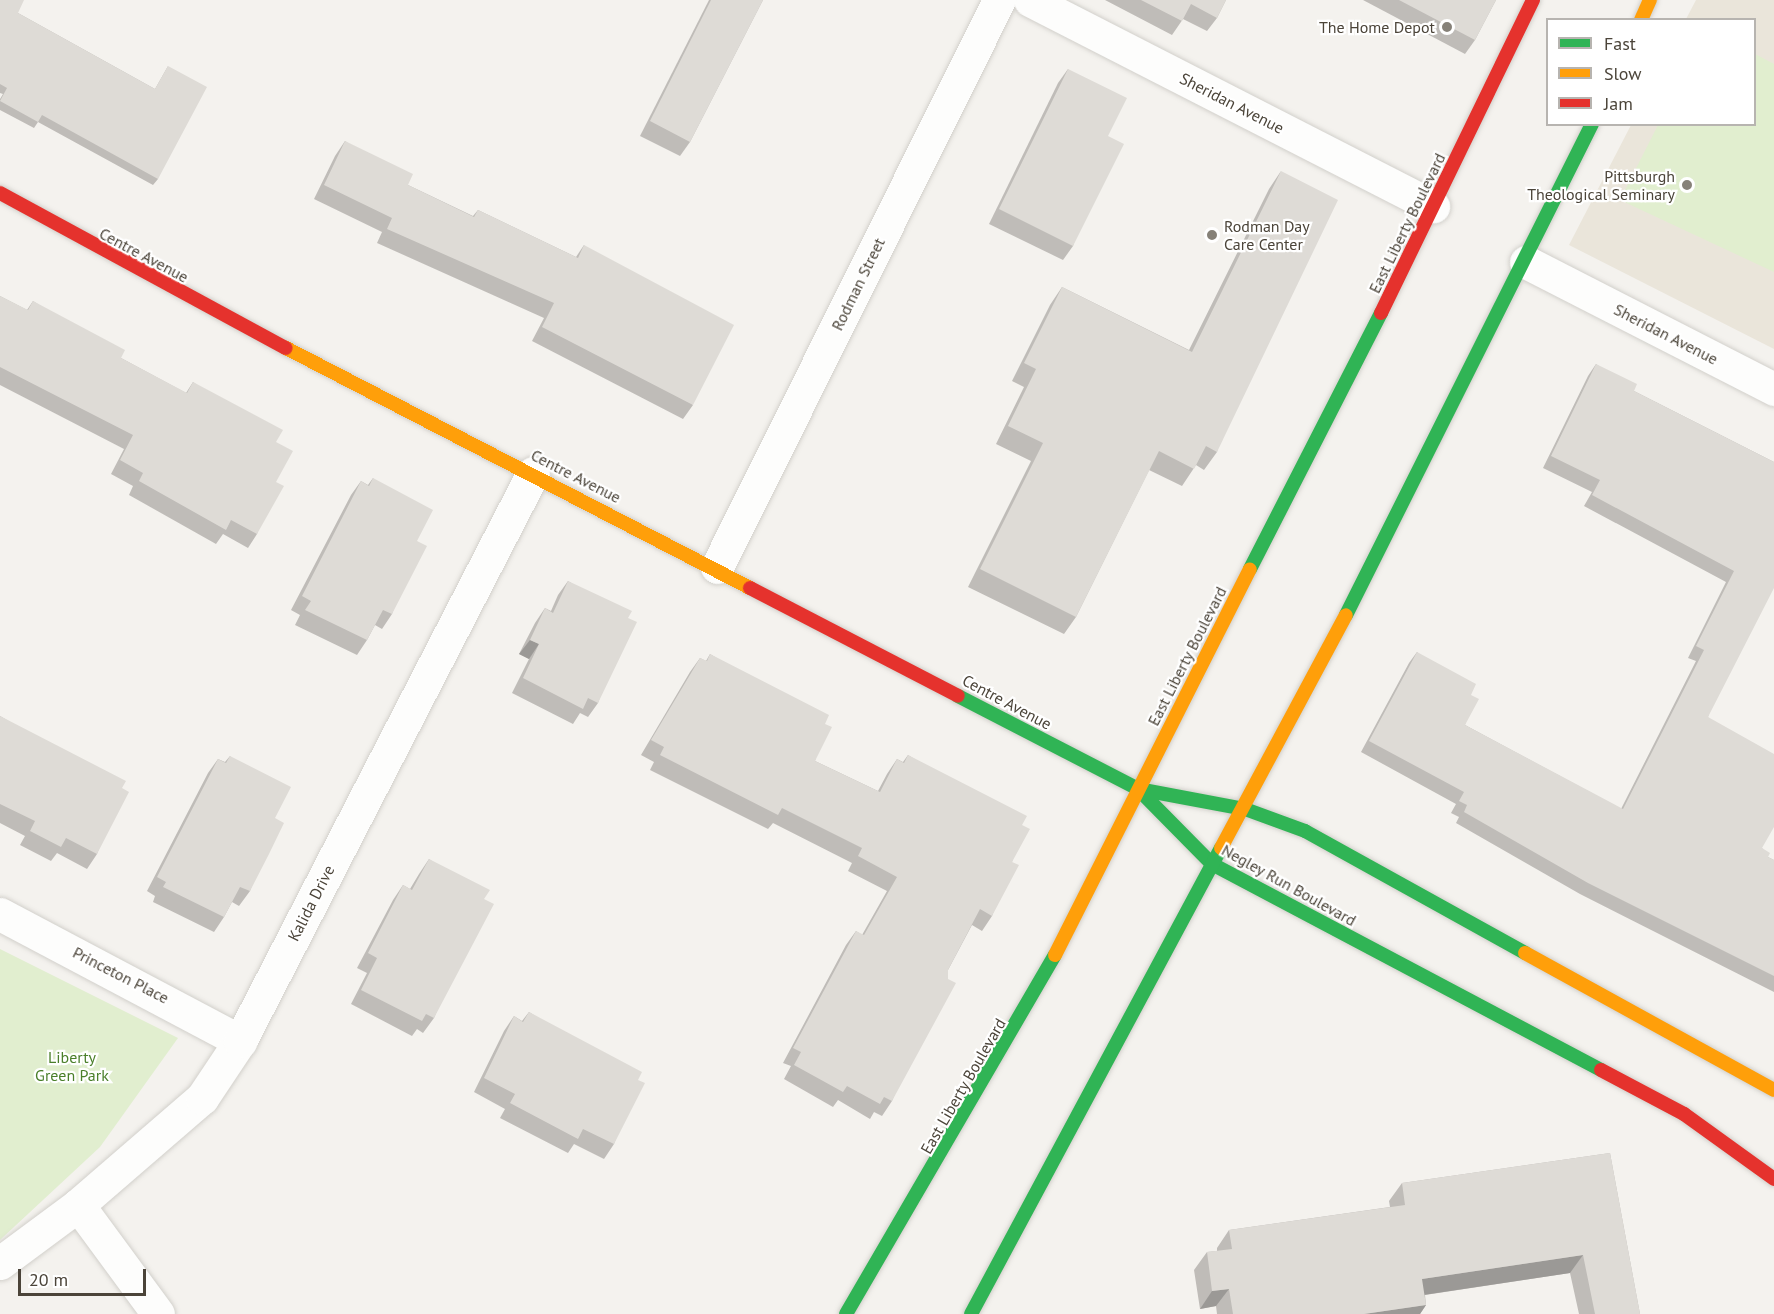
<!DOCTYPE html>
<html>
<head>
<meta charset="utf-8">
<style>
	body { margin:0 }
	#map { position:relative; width:1774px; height:1314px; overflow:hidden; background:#f4f2ee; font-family:"PT Sans",sans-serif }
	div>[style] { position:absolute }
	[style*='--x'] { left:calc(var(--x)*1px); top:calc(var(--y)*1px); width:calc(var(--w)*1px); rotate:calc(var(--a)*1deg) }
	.education>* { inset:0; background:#eae5da }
	.green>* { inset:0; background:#e1eecf }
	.roads { filter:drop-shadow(0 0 2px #d2d0cb) drop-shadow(0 0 2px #d2d0cb) }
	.street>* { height:33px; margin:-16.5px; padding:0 16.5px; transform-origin:16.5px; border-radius:16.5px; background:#fdfdfc }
	.fast>* { height:14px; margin:-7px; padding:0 7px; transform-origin:7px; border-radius:7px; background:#30b455 }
	.slow>* { height:14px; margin:-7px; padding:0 7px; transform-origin:7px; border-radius:7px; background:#ff9f0a }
	.jam>* { height:14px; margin:-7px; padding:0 7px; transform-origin:7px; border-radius:7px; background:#e5322d }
	.wall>* { inset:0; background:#bfbcb8 }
	.shaded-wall>* { inset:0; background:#9b9996 }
	.building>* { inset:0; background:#dedbd6 }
	.dots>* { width:16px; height:16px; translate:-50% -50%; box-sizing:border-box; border:3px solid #fff; border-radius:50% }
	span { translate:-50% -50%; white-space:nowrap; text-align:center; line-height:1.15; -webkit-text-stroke:4.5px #fff; paint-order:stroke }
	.poi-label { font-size:16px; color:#4b4439 }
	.right { translate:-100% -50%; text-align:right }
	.left { translate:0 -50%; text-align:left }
	.street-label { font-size:16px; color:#4b4439 }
	.park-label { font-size:16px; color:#4a7f2a }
	.legend { position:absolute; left:1546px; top:18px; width:210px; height:108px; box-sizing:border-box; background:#fff; border:2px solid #b7b4b0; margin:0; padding:8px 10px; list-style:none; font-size:18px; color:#4b4439 }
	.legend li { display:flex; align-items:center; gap:12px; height:30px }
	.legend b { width:30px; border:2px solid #b7b4b0 }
	.scale { position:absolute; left:18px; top:1269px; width:128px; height:27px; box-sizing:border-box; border:3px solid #4b4439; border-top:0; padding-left:8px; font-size:18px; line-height:21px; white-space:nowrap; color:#4b4439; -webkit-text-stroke:4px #fff; paint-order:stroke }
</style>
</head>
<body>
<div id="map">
	<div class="education">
		<i style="clip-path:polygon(1696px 0,1774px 0,1774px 349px,1569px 245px,1631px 125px,1754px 124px,1754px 20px,1686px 19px)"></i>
	</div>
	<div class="green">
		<i style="clip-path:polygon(1755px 54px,1774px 64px,1774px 272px,1620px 200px,1658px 125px,1754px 124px)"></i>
		<i style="clip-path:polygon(0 949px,178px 1038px,100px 1147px,0 1240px)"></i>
	</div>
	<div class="roads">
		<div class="street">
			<i style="--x:1030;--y:0;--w:453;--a:27.1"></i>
			<i style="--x:1526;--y:262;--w:279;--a:27.1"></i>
			<i style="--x:717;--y:567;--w:633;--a:-63.56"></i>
			<i style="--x:0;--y:914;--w:272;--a:27.9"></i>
			<i style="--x:78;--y:1205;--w:135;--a:53.7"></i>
			<i style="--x:0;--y:1263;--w:97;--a:-36.6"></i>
			<i style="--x:78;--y:1205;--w:164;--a:-40.8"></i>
			<i style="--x:202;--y:1098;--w:69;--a:-56.3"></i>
			<i style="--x:240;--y:1041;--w:639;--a:-62.71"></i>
		</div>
		<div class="fast">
			<i style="--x:1250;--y:569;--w:288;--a:-62.9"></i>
			<i style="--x:1346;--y:615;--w:549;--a:-63.39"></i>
			<i style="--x:958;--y:696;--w:203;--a:27.3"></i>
			<i style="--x:1138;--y:789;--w:109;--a:10.6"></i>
			<i style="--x:1245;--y:809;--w:64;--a:20.1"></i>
			<i style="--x:1305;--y:831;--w:252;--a:29"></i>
			<i style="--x:1138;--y:789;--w:105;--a:45.4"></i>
			<i style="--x:1212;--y:864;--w:440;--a:27.9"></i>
			<i style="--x:846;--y:1314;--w:415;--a:-59.8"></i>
			<i style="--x:971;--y:1314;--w:529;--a:-61.79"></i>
		</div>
		<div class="slow">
			<i style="--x:1641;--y:20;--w:22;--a:-66"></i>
			<i style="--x:286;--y:348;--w:522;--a:27.35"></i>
			<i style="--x:1221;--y:848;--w:264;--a:-61.8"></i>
			<i style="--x:1525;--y:953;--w:284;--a:28.8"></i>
			<i style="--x:1055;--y:955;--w:432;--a:-63.2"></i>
		</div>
		<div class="jam">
			<i style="--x:0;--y:193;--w:325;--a:28.5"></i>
			<i style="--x:1381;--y:313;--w:348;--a:-64.1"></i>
			<i style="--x:750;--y:588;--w:234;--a:27.4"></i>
			<i style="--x:1601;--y:1070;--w:94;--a:27.9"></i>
			<i style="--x:1684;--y:1114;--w:111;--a:35.8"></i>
		</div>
	</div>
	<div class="wall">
		<i style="clip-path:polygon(0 0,18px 13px,155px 89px,168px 66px,158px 179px,153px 185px,38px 122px,34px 128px,0 110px,0 99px,3px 94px,0 93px)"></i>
		<i style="clip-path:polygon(709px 0,763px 0,690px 142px,680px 156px,640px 136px)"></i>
		<i style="clip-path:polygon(1105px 0,1226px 0,1217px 18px,1207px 31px,1183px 19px,1172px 35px)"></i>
		<i style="clip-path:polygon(1363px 0,1496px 0,1475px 40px,1465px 54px)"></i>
		<i style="clip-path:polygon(1068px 69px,1108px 136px,1073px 246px,1063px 260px,989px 224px,1058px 83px)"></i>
		<i style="clip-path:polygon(345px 141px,408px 185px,473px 216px,478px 210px,576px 257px,584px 245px,693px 405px,683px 419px,532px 341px,544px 318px,377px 243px,382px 232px,314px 199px,335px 156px)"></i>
		<i style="clip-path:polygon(1281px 171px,1217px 452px,1204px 470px,1196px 465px,1182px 486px,1149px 470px,1076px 617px,1064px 634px,968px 587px,1031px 461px,996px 444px,1024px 387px,1012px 381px,1050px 305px,1062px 287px,1189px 350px,1269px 189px)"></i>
		<i style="clip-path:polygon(0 296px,27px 310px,33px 301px,121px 358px,186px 393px,193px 382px,276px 442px,276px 482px,257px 534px,248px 548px,223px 534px,216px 544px,129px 495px,133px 486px,111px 474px,124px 449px,0 385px)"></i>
		<i style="clip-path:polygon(1596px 364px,1634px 391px,1774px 462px,1708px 717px,1762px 848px,1768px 857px,1774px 860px,1774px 992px,1580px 894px,1456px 823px,1459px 817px,1451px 813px,1456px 804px,1361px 752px,1409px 663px,1417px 652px,1471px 695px,1465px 725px,1621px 809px,1696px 661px,1688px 658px,1726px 582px,1584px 506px,1592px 492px,1543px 468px,1588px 376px)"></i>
		<i style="clip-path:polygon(373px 478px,417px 541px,392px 614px,382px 629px,375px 625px,367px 640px,357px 655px,295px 625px,300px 615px,291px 610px,351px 495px,361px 481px,368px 485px)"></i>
		<i style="clip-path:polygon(568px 581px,628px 618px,598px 703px,588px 717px,580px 713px,573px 724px,512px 693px,529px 659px,519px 654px,535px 623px,545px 608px,551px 611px,558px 595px)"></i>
		<i style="clip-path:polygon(710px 654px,825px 724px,815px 761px,878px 791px,887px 774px,897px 759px,903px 762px,908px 755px,1022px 825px,1012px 862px,992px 916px,982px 931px,972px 925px,948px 970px,892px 1101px,882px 1116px,874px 1112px,870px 1119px,838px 1100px,833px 1107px,784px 1079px,791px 1066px,783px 1063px,846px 945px,856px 931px,862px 935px,887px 891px,848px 871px,852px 863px,773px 823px,768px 829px,650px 770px,654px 762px,641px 755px,690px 672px,700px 658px,706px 661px)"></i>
		<i style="clip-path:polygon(0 716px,122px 788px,97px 854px,87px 869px,57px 853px,51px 861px,20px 845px,25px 836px,0 823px)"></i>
		<i style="clip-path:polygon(230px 756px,275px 818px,250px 891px,239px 906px,232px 902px,224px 917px,214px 932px,153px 902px,155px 896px,147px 891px,208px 773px,218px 759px,225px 762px)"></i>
		<i style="clip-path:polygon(429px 859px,484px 899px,434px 1018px,423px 1033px,417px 1029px,412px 1036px,351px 1004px,367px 973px,357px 968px,393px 900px,403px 885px,410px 889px,419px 874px)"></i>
		<i style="clip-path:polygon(529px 1012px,638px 1080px,614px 1144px,604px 1159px,574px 1144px,568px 1153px,500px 1118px,505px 1109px,474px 1092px,504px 1031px,514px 1016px,522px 1021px)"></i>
		<i style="clip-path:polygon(1610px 1153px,1640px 1314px,1579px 1314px,1570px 1273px,1425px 1295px,1426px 1305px,1420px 1314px,1217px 1314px,1216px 1306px,1200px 1309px,1194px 1270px,1207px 1252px,1217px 1251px,1217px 1248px,1229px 1230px,1390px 1207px,1389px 1201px,1402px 1183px)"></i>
	</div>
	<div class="shaded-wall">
		<i style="clip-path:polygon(530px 640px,539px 644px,529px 659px,519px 654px)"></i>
		<i style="clip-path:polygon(1583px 1255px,1570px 1273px,1410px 1297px,1422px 1279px)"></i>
		<i style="clip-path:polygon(1229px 1289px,1216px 1306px,1200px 1309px,1212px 1291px)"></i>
		<i style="clip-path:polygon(1426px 1305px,1420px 1314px,1364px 1314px)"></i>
	</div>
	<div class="building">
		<i style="clip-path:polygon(0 0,24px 0,18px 13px,155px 89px,168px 66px,207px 87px,158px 179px,42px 115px,38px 122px,0 101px,7px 88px,0 84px)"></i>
		<i style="clip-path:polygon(711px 0,763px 0,690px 142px,650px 121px)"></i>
		<i style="clip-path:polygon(1141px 0,1226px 0,1217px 18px,1191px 4px,1182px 21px)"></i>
		<i style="clip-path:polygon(1399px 0,1496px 0,1475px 40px)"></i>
		<i style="clip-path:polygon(1068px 69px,1127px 98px,1108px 136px,1124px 144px,1073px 246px,999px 209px)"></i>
		<i style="clip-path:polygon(345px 141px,413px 174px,408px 185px,474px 217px,478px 210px,578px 258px,584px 245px,734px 325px,693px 405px,542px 327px,554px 303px,387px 229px,392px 218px,324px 185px)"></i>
		<i style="clip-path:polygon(1281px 171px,1338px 200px,1217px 452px,1206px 446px,1194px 469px,1159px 451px,1076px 617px,980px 569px,1043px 443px,1008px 426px,1036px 369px,1024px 363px,1062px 287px,1192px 352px)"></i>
		<i style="clip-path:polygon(0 296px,28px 310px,33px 301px,125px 350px,121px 358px,187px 393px,193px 382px,283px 430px,276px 442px,293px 451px,276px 482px,284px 486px,257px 534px,231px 520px,226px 530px,139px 481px,143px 473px,120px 460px,133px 435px,0 367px)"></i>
		<i style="clip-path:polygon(1596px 364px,1637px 384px,1634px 391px,1774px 462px,1774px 588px,1708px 717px,1774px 754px,1774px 827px,1762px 848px,1770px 853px,1768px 857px,1774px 860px,1774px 976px,1588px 883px,1464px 812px,1467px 805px,1459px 801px,1464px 792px,1369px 741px,1417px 652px,1476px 684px,1471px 695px,1479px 699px,1465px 725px,1623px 809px,1704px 650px,1696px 646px,1734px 571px,1592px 495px,1600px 480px,1551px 456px)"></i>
		<i style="clip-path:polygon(373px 478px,433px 510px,417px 541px,427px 546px,392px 614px,383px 610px,367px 640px,305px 610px,311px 601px,302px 596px,361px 481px,369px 486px)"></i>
		<i style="clip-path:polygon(568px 581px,632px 611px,628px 618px,637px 622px,598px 703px,588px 698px,583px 709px,523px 678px,539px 644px,530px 640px,545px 608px,553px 613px)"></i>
		<i style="clip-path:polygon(710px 654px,829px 715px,825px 724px,832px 727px,815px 761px,880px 792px,897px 759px,904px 763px,908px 755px,1027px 816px,1022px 825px,1030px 829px,1012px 862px,1019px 865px,992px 916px,980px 909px,948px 970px,948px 979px,956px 983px,892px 1101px,884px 1097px,880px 1104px,847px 1086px,843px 1092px,794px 1065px,801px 1052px,793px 1048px,856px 931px,864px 935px,897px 877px,858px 856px,862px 848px,782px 808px,778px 815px,660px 755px,664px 747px,651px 740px,700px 658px,707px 661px)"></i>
		<i style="clip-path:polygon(0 716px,126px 781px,122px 788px,129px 792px,97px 854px,66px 838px,61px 847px,30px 831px,35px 821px,0 804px)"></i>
		<i style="clip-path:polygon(230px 756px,291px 787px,275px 818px,284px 823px,269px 854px,250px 891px,240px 887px,224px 917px,163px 887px,166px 882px,157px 877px,218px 759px,226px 763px)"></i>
		<i style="clip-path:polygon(429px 859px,490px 890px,484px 899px,494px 904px,434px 1018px,426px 1014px,422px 1021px,361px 990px,377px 958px,368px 953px,403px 885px,412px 890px)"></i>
		<i style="clip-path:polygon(529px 1012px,642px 1072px,638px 1080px,645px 1083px,614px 1144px,583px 1129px,578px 1139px,510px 1103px,515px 1094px,484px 1078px,514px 1016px,523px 1022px)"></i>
		<i style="clip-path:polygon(1610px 1153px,1640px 1314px,1595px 1314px,1583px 1255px,1422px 1279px,1426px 1305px,1364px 1314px,1233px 1314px,1229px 1289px,1212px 1291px,1207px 1252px,1232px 1249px,1229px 1230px,1405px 1205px,1402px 1183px)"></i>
	</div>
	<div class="dots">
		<i style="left:1447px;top:27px;background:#868178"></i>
		<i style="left:1687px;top:185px;background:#868178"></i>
		<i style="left:1212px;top:235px;background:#868178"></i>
	</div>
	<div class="poi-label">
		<span class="right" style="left:1435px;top:27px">The Home Depot</span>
		<span class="right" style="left:1675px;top:185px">Pittsburgh<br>Theological Seminary</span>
		<span class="left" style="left:1224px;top:235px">Rodman Day<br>Care Center</span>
	</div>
	<div class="street-label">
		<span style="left:1232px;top:103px;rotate:27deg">Sheridan Avenue</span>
		<span style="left:1407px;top:223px;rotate:-64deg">East Liberty Boulevard</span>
		<span style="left:144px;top:255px;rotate:28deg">Centre Avenue</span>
		<span style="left:858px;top:284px;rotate:-64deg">Rodman Street</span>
		<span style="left:1666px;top:334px;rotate:27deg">Sheridan Avenue</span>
		<span style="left:576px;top:476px;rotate:27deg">Centre Avenue</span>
		<span style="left:1187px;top:656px;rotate:-63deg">East Liberty Boulevard</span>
		<span style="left:1007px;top:702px;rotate:28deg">Centre Avenue</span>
		<span style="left:1289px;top:885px;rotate:29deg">Negley Run Boulevard</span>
		<span style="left:311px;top:903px;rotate:-63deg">Kalida Drive</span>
		<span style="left:121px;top:975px;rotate:27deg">Princeton Place</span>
		<span style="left:963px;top:1086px;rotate:-60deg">East Liberty Boulevard</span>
	</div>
	<div class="park-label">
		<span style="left:72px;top:1066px">Liberty<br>Green Park</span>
	</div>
	<ul class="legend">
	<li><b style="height:8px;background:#30b455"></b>Fast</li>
	<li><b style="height:8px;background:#ff9f0a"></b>Slow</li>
	<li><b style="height:8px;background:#e5322d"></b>Jam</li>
	</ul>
	<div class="scale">20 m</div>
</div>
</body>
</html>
